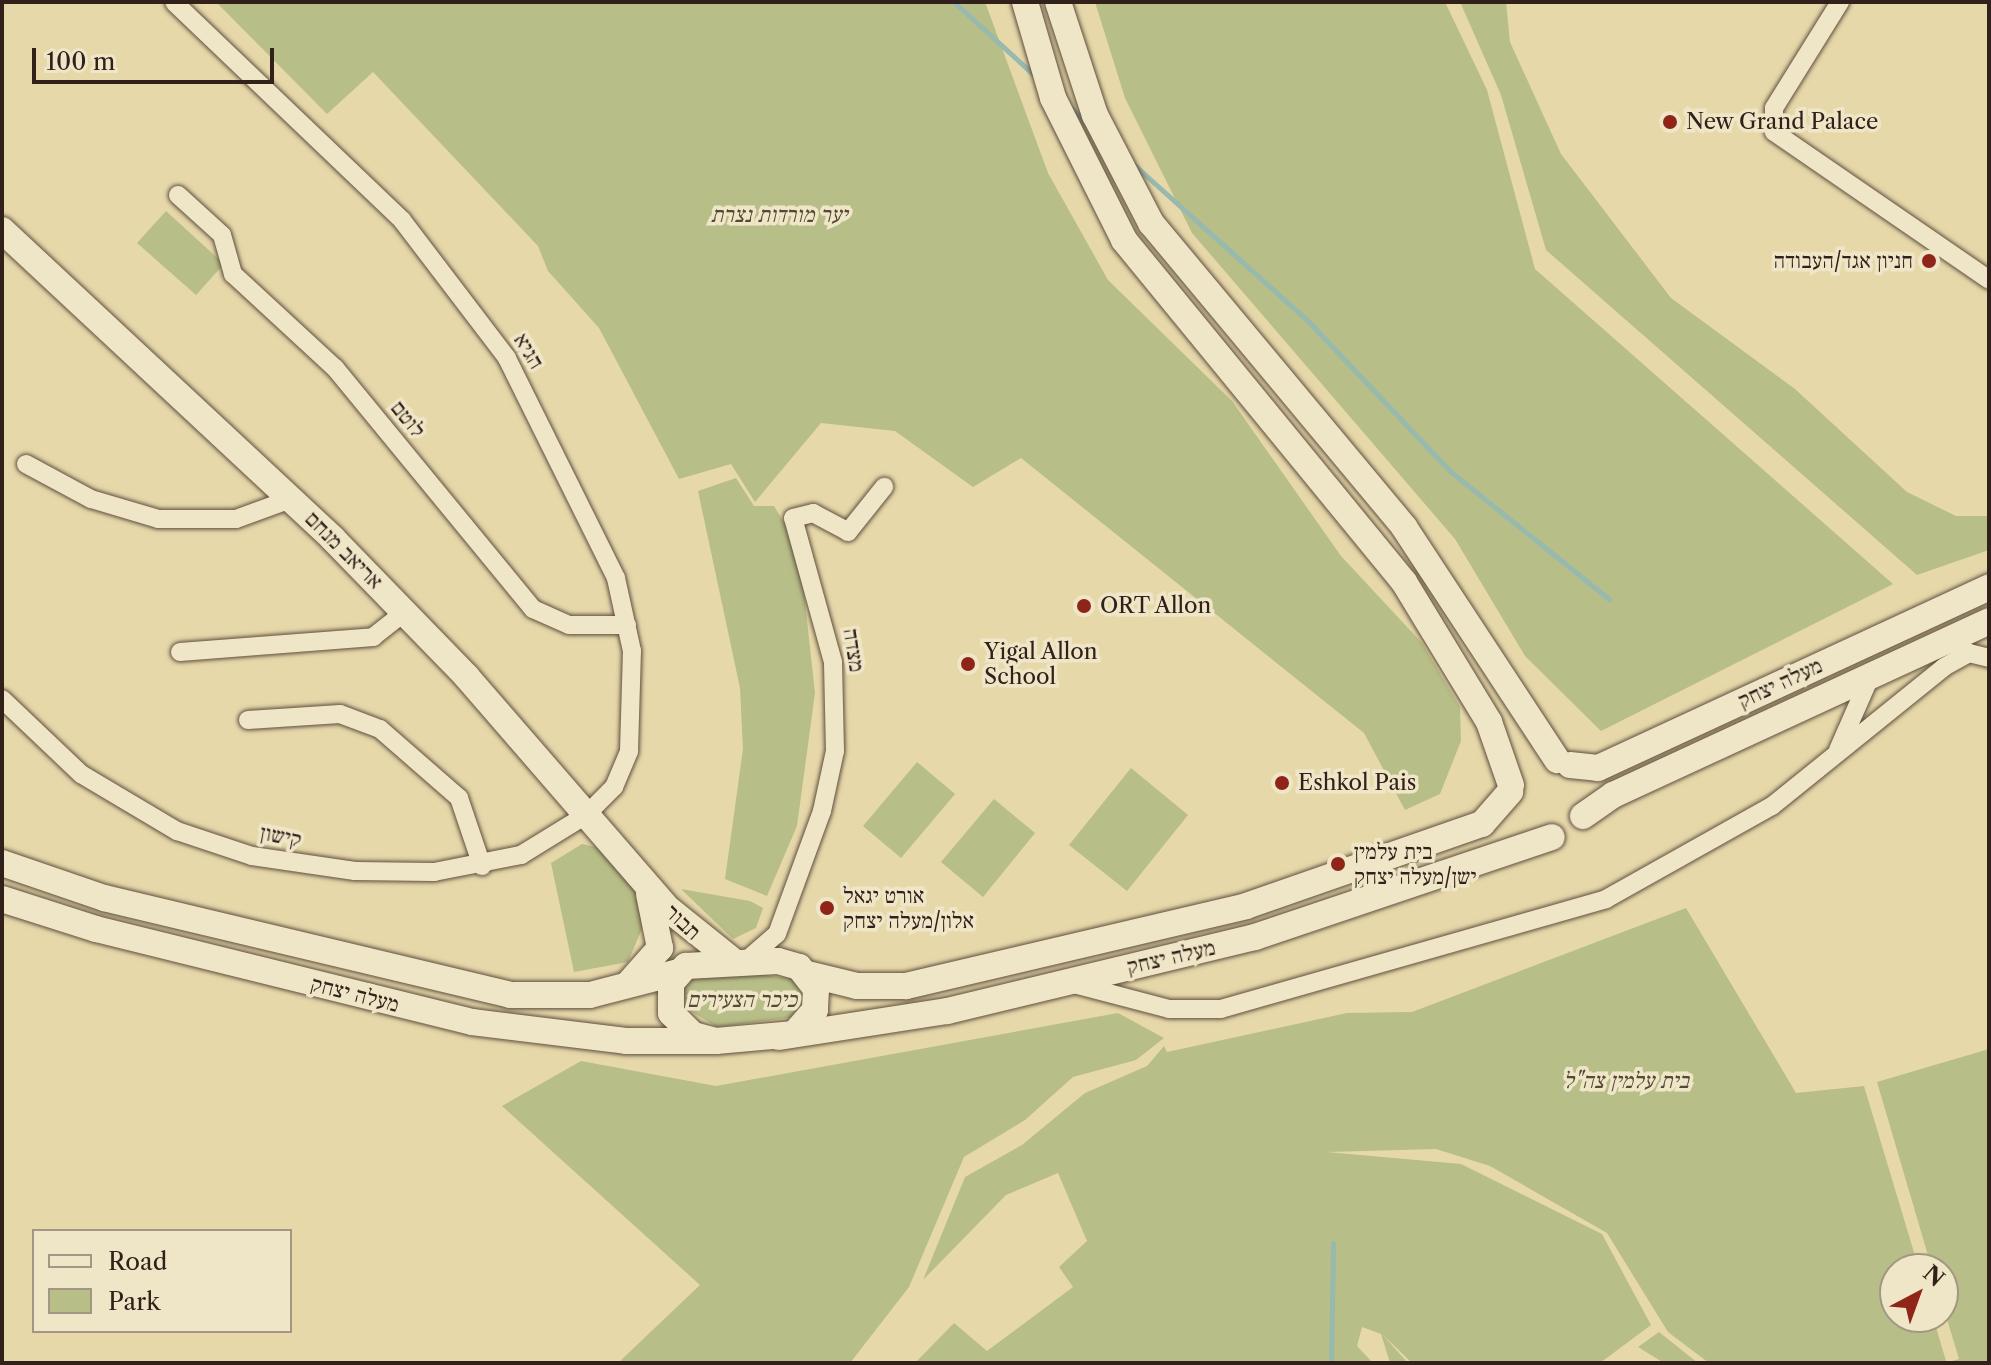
<!DOCTYPE html>
<html>
<head>
<meta charset="utf-8">
<style>
	body { margin:0 }
	#map { position:relative; width:1991px; height:1365px; overflow:hidden; background:#e7d8aa; font-family:"Libre Caslon Text","Frank Ruhl Libre",serif }
	div>[style] { position:absolute }
	[style*='--x'] { left:calc(var(--x)*1px); top:calc(var(--y)*1px); width:calc(var(--w)*1px); rotate:calc(var(--a)*1deg) }
	.green>* { inset:0; background:#b8be87 }
	.stream>* { height:5px; margin:-2.5px; padding:0 2.5px; transform-origin:2.5px; border-radius:2.5px; background:#97b9ae }
	.roads { filter:drop-shadow(0 0 2px #5f4f3f) drop-shadow(0 0 2px #5f4f3f) }
	.street>* { height:18px; margin:-9px; padding:0 9px; transform-origin:9px; border-radius:9px; background:#efe6c8 }
	.secondary>* { height:26px; margin:-13px; padding:0 13px; transform-origin:13px; border-radius:13px; background:#efe6c8 }
	.dots>* { width:22px; height:22px; translate:-50% -50%; box-sizing:border-box; border:4px solid #efe6c8; border-radius:50% }
	span { translate:-50% -50%; white-space:nowrap; text-align:center; line-height:1.15; -webkit-text-stroke:7px #efe6c8; paint-order:stroke }
	.poi-label { font-size:22px; color:#32211b }
	.left { translate:0 -50%; text-align:left }
	.right { translate:-100% -50%; text-align:right }
	.park-label { font-size:22px; color:#544836; font-style:italic }
	.street-label { font-size:22px; color:#32211b }
	.frame { position:absolute; inset:0; border:4px solid #32211b; pointer-events:none }
	.legend { position:absolute; left:32px; top:1229px; width:260px; height:104px; box-sizing:border-box; background:#efe6c8; border:2px solid #a39783; margin:0; padding:10px 14px; list-style:none; font-size:24px; color:#32211b }
	.legend li { display:flex; align-items:center; gap:16px; height:40px }
	.legend b { width:40px; border:2px solid #a39783 }
	.north { position:absolute; left:1879px; top:1253px; width:80px; height:80px; box-sizing:border-box; background:#efe6c8; border:2px solid #a39783; border-radius:50%; rotate:41deg; font-size:22px; font-weight:700; line-height:32px; text-align:center; color:#32211b }
	.north::after { content:''; display:block; margin:auto; width:28px; height:36px; background:#8f2418; clip-path:polygon(50% 0,100% 100%,50% 72%,0 100%) }
	.scale { position:absolute; left:32px; top:48px; width:242px; height:36px; box-sizing:border-box; border:4px solid #32211b; border-top:0; padding-left:10px; font-size:24px; line-height:28px; white-space:nowrap; color:#32211b; -webkit-text-stroke:6px #efe6c8; paint-order:stroke }
</style>
</head>
<body>
<div id="map">
	<div class="green">
		<i style="clip-path:polygon(216px 2px,985px 2px,1048px 173px,1108px 280px,1232px 401px,1341px 556px,1422px 643px,1460px 707px,1461px 741px,1440px 794px,1405px 810px,1364px 733px,1021px 458px,973px 487px,895px 431px,821px 423px,755px 502px,731px 464px,679px 479px,599px 328px,548px 271px,538px 246px,373px 72px,327px 114px)"></i>
		<i style="clip-path:polygon(1095px 2px,1445px 2px,1487px 90px,1535px 269px,1893px 584px,1601px 731px,1525px 656px,1455px 539px,1192px 233px,1125px 98px)"></i>
		<i style="clip-path:polygon(1460px 2px,1506px 2px,1510px 42px,1561px 154px,1671px 298px,1795px 389px,1907px 492px,1956px 516px,1989px 516px,1989px 550px,1917px 575px,1546px 250px,1501px 95px)"></i>
		<i style="clip-path:polygon(166px 211px,224px 264px,196px 295px,137px 243px)"></i>
		<i style="clip-path:polygon(736px 478px,754px 506px,774px 506px,788px 529px,801px 566px,815px 693px,797px 826px,767px 896px,725px 879px,743px 749px,740px 688px,698px 491px)"></i>
		<i style="clip-path:polygon(917px 762px,955px 794px,901px 858px,863px 826px)"></i>
		<i style="clip-path:polygon(1131px 768px,1188px 815px,1127px 891px,1069px 845px)"></i>
		<i style="clip-path:polygon(994px 799px,1035px 833px,983px 897px,941px 862px)"></i>
		<i style="clip-path:polygon(582px 844px,596px 847px,622px 873px,637px 892px,644px 924px,628px 962px,574px 972px,551px 863px)"></i>
		<i style="clip-path:polygon(681px 889px,750px 901px,763px 908px,756px 928px,733px 939px)"></i>
		<i style="clip-path:polygon(1686px 908px,1796px 1093px,1864px 1086px,1919px 1269px,1895px 1269px,1895px 1317px,1933px 1317px,1946px 1361px,1709px 1363px,1668px 1332px,1607px 1233px,1490px 1166px,1436px 1149px,1327px 1152px,1461px 1164px,1602px 1234px,1651px 1325px,1600px 1363px,1412px 1363px,1382px 1334px,1408px 1363px,1390px 1363px,1381px 1334px,1362px 1327px,1357px 1346px,1373px 1363px,915px 1363px,954px 1323px,987px 1351px,1073px 1287px,1059px 1267px,1087px 1241px,1058px 1173px,1006px 1195px,923px 1280px,965px 1177px,1022px 1145px,1085px 1093px,1147px 1066px,1164px 1046px,1167px 1052px,1347px 1013px,1412px 1012px)"></i>
		<i style="clip-path:polygon(748px 973px,793px 979px,803px 998px,794px 1017px,717px 1027px,684px 1007px,684px 989px,692px 979px)"></i>
		<i style="clip-path:polygon(1118px 1013px,1164px 1038px,1136px 1060px,1073px 1077px,1025px 1120px,964px 1157px,909px 1287px,850px 1363px,618px 1363px,700px 1285px,502px 1106px,581px 1061px,716px 1086px)"></i>
		<i style="clip-path:polygon(1989px 1049px,1989px 1363px,1945px 1363px,1959px 1359px,1943px 1306px,1943px 1269px,1932px 1269px,1877px 1082px)"></i>
		<i style="clip-path:polygon(1659px 1332px,1698px 1363px,1664px 1363px,1638px 1347px)"></i>
	</div>
	<div class="stream">
		<i style="--x:954;--y:2;--w:110;--a:42.4"></i>
		<i style="--x:1070;--y:107;--w:22;--a:43"></i>
		<i style="--x:1132;--y:163;--w:237;--a:41.9"></i>
		<i style="--x:1308;--y:321;--w:208;--a:46.6"></i>
		<i style="--x:1451;--y:472;--w:203;--a:38.8"></i>
		<i style="--x:1331;--y:1363;--w:120;--a:-89"></i>
	</div>
	<div class="roads">
		<div class="street">
			<i style="--x:1840;--y:2;--w:125;--a:121.9"></i>
			<i style="--x:1774;--y:108;--w:24;--a:90"></i>
			<i style="--x:1774;--y:132;--w:261;--a:34.5"></i>
			<i style="--x:178;--y:195;--w:59;--a:42.3"></i>
			<i style="--x:222;--y:235;--w:41;--a:74.2"></i>
			<i style="--x:233;--y:274;--w:139;--a:42.7"></i>
			<i style="--x:335;--y:368;--w:312;--a:50.6"></i>
			<i style="--x:533;--y:609;--w:39;--a:24"></i>
			<i style="--x:569;--y:625;--w:58;--a:0"></i>
			<i style="--x:26;--y:464;--w:74;--a:28.3"></i>
			<i style="--x:91;--y:499;--w:70;--a:16.6"></i>
			<i style="--x:158;--y:519;--w:78;--a:0"></i>
			<i style="--x:236;--y:519;--w:59;--a:-20"></i>
			<i style="--x:180;--y:652;--w:194;--a:-4.4"></i>
			<i style="--x:373;--y:637;--w:42;--a:-38.2"></i>
			<i style="--x:2;--y:699;--w:109;--a:43.5"></i>
			<i style="--x:81;--y:774;--w:112;--a:30.7"></i>
			<i style="--x:177;--y:831;--w:79;--a:18.4"></i>
			<i style="--x:252;--y:856;--w:104;--a:8.3"></i>
			<i style="--x:355;--y:871;--w:79;--a:0.7"></i>
			<i style="--x:434;--y:872;--w:89;--a:-11.1"></i>
			<i style="--x:521;--y:855;--w:76;--a:-31.6"></i>
			<i style="--x:586;--y:815;--w:40;--a:-45"></i>
			<i style="--x:614;--y:787;--w:39;--a:-67"></i>
			<i style="--x:629;--y:751;--w:100;--a:-88.3"></i>
			<i style="--x:632;--y:651;--w:75;--a:-102.4"></i>
			<i style="--x:616;--y:578;--w:246;--a:-116.4"></i>
			<i style="--x:507;--y:358;--w:173;--a:-127.3"></i>
			<i style="--x:402;--y:220;--w:315;--a:-136.3"></i>
			<i style="--x:248;--y:720;--w:92;--a:-3.7"></i>
			<i style="--x:340;--y:714;--w:43;--a:20.6"></i>
			<i style="--x:380;--y:729;--w:105;--a:41.1"></i>
			<i style="--x:459;--y:798;--w:72;--a:71.3"></i>
			<i style="--x:1838;--y:750;--w:82;--a:-66.3"></i>
			<i style="--x:748;--y:959;--w:38;--a:-41"></i>
			<i style="--x:777;--y:934;--w:131;--a:-69.9"></i>
			<i style="--x:822;--y:811;--w:61;--a:-77.8"></i>
			<i style="--x:835;--y:751;--w:89;--a:-91.3"></i>
			<i style="--x:833;--y:662;--w:149;--a:-105.5"></i>
			<i style="--x:793;--y:518;--w:21;--a:-14"></i>
			<i style="--x:813;--y:513;--w:40;--a:28"></i>
			<i style="--x:848;--y:532;--w:58;--a:-51.3"></i>
			<i style="--x:1074;--y:984;--w:98;--a:14.7"></i>
			<i style="--x:1169;--y:1009;--w:52;--a:0"></i>
			<i style="--x:1221;--y:1009;--w:400;--a:-15.9"></i>
			<i style="--x:1606;--y:899;--w:190;--a:-29.3"></i>
			<i style="--x:1772;--y:806;--w:221;--a:-38.9"></i>
			<i style="--x:1944;--y:667;--w:29;--a:-29"></i>
			<i style="--x:1969;--y:653;--w:21;--a:14"></i>
		</div>
		<div class="secondary">
			<i style="--x:1025;--y:2;--w:100;--a:73.7"></i>
			<i style="--x:1053;--y:98;--w:159;--a:63.4"></i>
			<i style="--x:1124;--y:240;--w:442;--a:50.7"></i>
			<i style="--x:1404;--y:582;--w:164;--a:58.7"></i>
			<i style="--x:1489;--y:722;--w:67;--a:70.8"></i>
			<i style="--x:1058;--y:2;--w:119;--a:71.9"></i>
			<i style="--x:1095;--y:115;--w:122;--a:62.6"></i>
			<i style="--x:1151;--y:223;--w:396;--a:50.2"></i>
			<i style="--x:1404;--y:527;--w:279;--a:56.7"></i>
			<i style="--x:2;--y:230;--w:453;--a:43"></i>
			<i style="--x:333;--y:539;--w:192;--a:45.8"></i>
			<i style="--x:467;--y:677;--w:306;--a:49.1"></i>
			<i style="--x:667;--y:908;--w:83;--a:38.7"></i>
			<i style="--x:1570;--y:765;--w:28;--a:6"></i>
			<i style="--x:1598;--y:768;--w:431;--a:-24.8"></i>
			<i style="--x:1583;--y:816;--w:37;--a:-35"></i>
			<i style="--x:1613;--y:795;--w:414;--a:-24.8"></i>
			<i style="--x:2;--y:863;--w:108;--a:18.9"></i>
			<i style="--x:104;--y:898;--w:417;--a:13.4"></i>
			<i style="--x:510;--y:995;--w:80;--a:0"></i>
			<i style="--x:590;--y:995;--w:91;--a:-14.6"></i>
			<i style="--x:2;--y:899;--w:99;--a:17.7"></i>
			<i style="--x:96;--y:929;--w:387;--a:13.9"></i>
			<i style="--x:472;--y:1022;--w:155;--a:7"></i>
			<i style="--x:626;--y:1041;--w:90;--a:0"></i>
			<i style="--x:778;--y:961;--w:22;--a:16"></i>
			<i style="--x:799;--y:967;--w:28;--a:52"></i>
			<i style="--x:816;--y:989;--w:21;--a:93"></i>
			<i style="--x:815;--y:1010;--w:32;--a:131"></i>
			<i style="--x:794;--y:1034;--w:78;--a:174.9"></i>
			<i style="--x:716;--y:1041;--w:24;--a:-165"></i>
			<i style="--x:693;--y:1035;--w:31;--a:-135"></i>
			<i style="--x:671;--y:1013;--w:30;--a:-90"></i>
			<i style="--x:671;--y:983;--w:23;--a:-49"></i>
			<i style="--x:686;--y:966;--w:92;--a:-3.1"></i>
			<i style="--x:808;--y:974;--w:50;--a:13.8"></i>
			<i style="--x:857;--y:986;--w:49;--a:0"></i>
			<i style="--x:906;--y:986;--w:349;--a:-13.2"></i>
			<i style="--x:1246;--y:906;--w:250;--a:-19.2"></i>
			<i style="--x:1482;--y:824;--w:43;--a:-48.8"></i>
			<i style="--x:629;--y:983;--w:47;--a:-48.5"></i>
			<i style="--x:660;--y:948;--w:55;--a:-101.5"></i>
			<i style="--x:779;--y:1037;--w:170;--a:-8.8"></i>
			<i style="--x:947;--y:1011;--w:317;--a:-13.5"></i>
			<i style="--x:1255;--y:937;--w:313;--a:-18.6"></i>
		</div>
	</div>
	<div class="dots">
		<i style="left:1670px;top:122px;background:#8f2418"></i>
		<i style="left:1929px;top:261px;background:#8f2418"></i>
		<i style="left:1084px;top:606px;background:#8f2418"></i>
		<i style="left:968px;top:664px;background:#8f2418"></i>
		<i style="left:1282px;top:783px;background:#8f2418"></i>
		<i style="left:1338px;top:864px;background:#8f2418"></i>
		<i style="left:827px;top:908px;background:#8f2418"></i>
	</div>
	<div class="poi-label">
		<span class="left" style="left:1686px;top:122px">New Grand Palace</span>
		<span class="right" style="left:1913px;top:261px">חניון אגד/העבודה</span>
		<span class="left" style="left:1100px;top:606px">ORT Allon</span>
		<span class="left" style="left:984px;top:664px">Yigal Allon<br>School</span>
		<span class="left" style="left:1298px;top:783px">Eshkol Pais</span>
		<span class="left" style="left:1354px;top:864px">בית עלמין<br>ישן/מעלה יצחק</span>
		<span class="left" style="left:843px;top:908px">אורט יגאל<br>אלון/מעלה יצחק</span>
	</div>
	<div class="park-label">
		<span style="left:779px;top:215px">יער מורדות נצרת</span>
		<span style="left:742px;top:1000px">כיכר הצעירים</span>
		<span style="left:1626px;top:1081px">בית עלמין צה"ל</span>
	</div>
	<div class="street-label">
		<span style="left:529px;top:351px;rotate:59deg">הגיא</span>
		<span style="left:408px;top:419px;rotate:51deg">לוטם</span>
		<span style="left:344px;top:550px;rotate:45deg">אריאב מנחם</span>
		<span style="left:854px;top:650px;rotate:81deg">מצדה</span>
		<span style="left:1780px;top:683px;rotate:-25deg">מעלה יצחק</span>
		<span style="left:281px;top:836px;rotate:11deg">קישון</span>
		<span style="left:683px;top:922px;rotate:43deg">תבור</span>
		<span style="left:1171px;top:957px;rotate:-13deg">מעלה יצחק</span>
		<span style="left:355px;top:994px;rotate:14deg">מעלה יצחק</span>
	</div>
	<div class="frame"></div>
	<ul class="legend">
	<li><b style="height:10px;background:#efe6c8"></b>Road</li>
	<li><b style="height:22px;background:#b8be87"></b>Park</li>
	</ul>
	<div class="north">N</div>
	<div class="scale">100 m</div>
</div>
</body>
</html>
